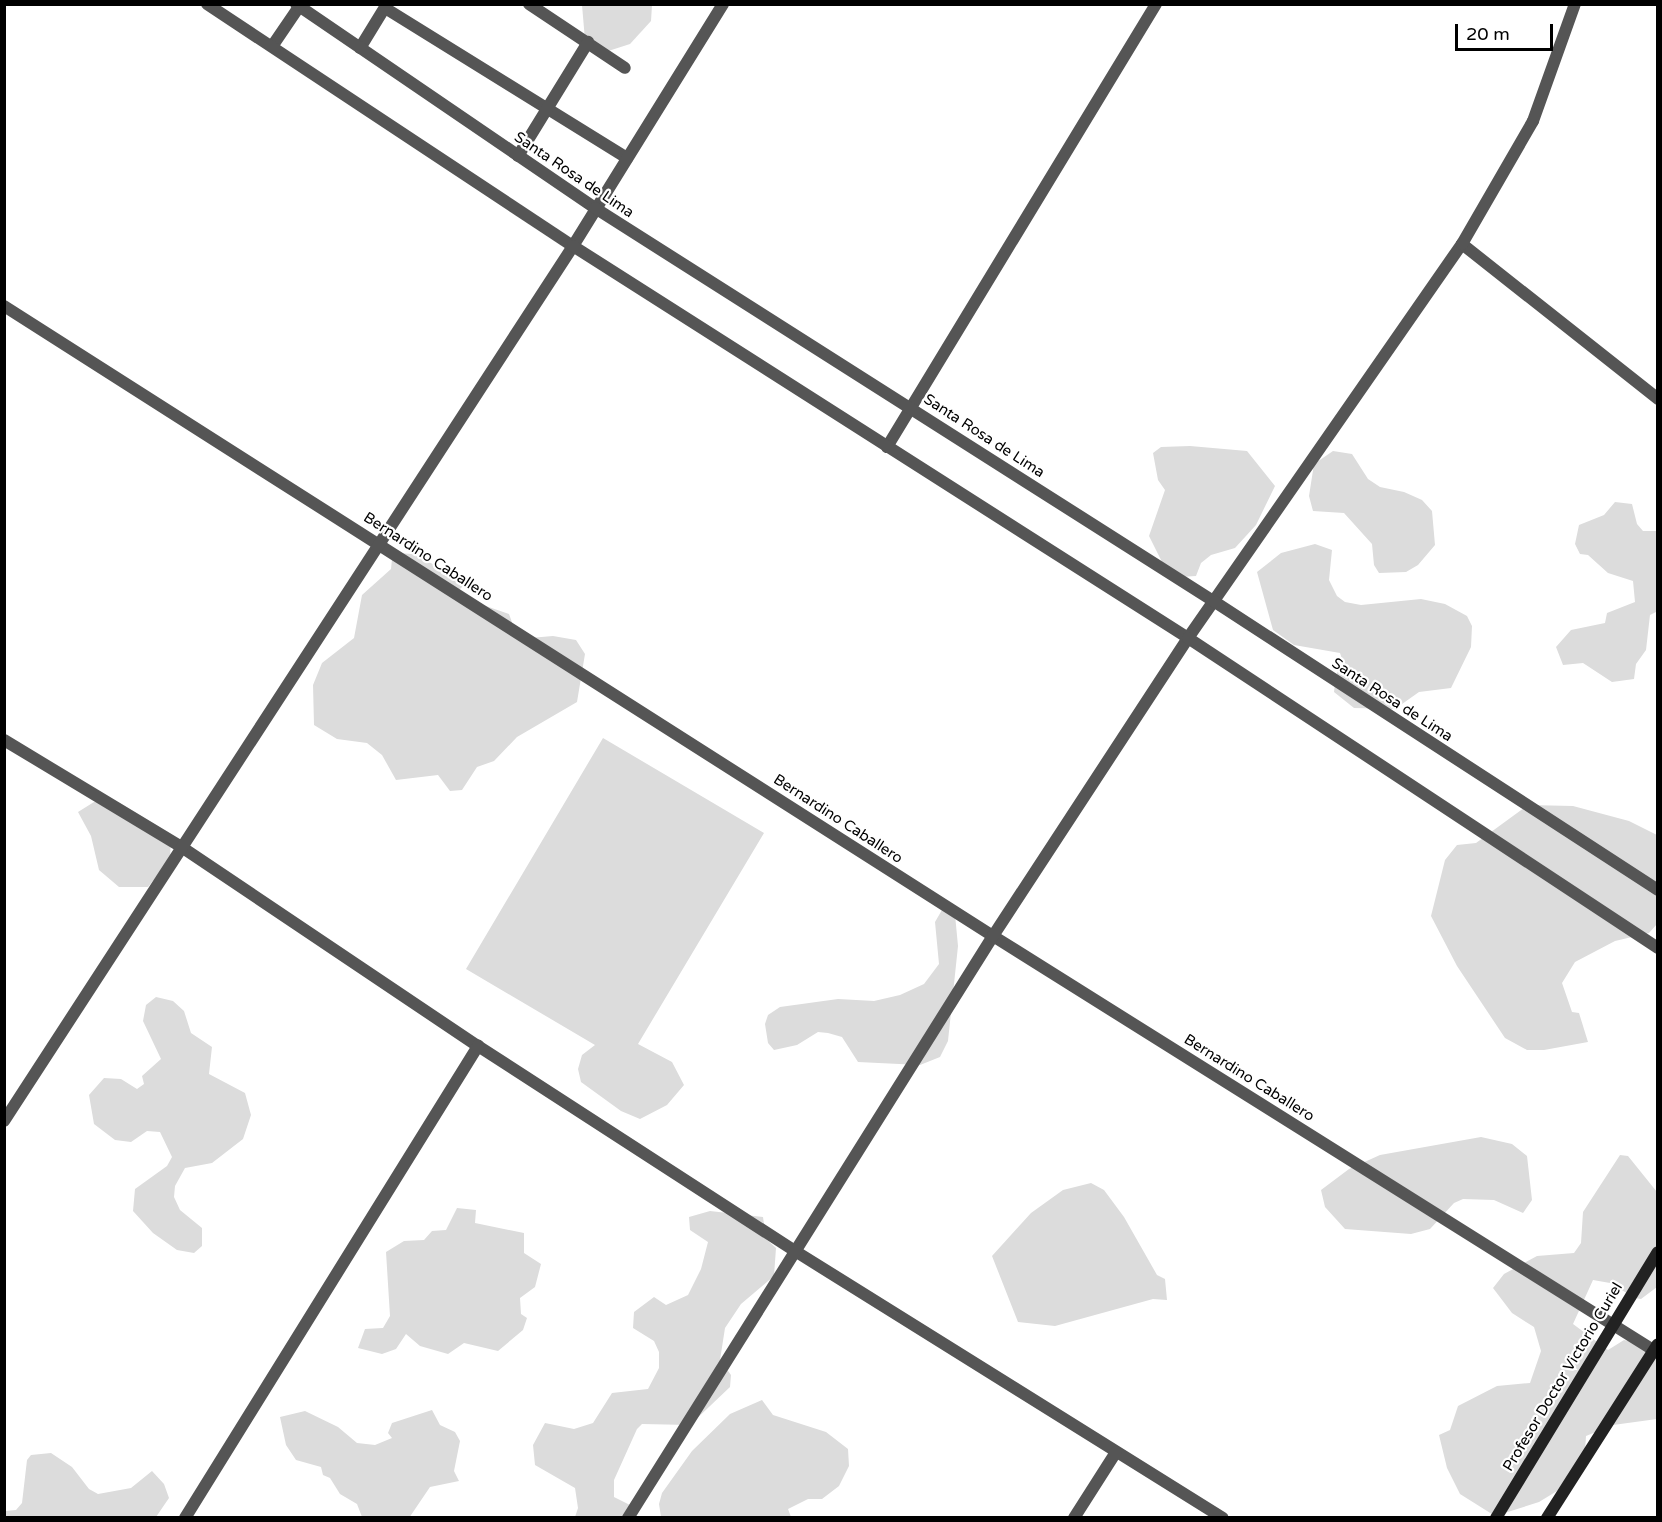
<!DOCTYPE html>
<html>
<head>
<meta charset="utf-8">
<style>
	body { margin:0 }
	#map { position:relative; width:1662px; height:1522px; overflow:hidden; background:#fff; font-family:"Varela Round",sans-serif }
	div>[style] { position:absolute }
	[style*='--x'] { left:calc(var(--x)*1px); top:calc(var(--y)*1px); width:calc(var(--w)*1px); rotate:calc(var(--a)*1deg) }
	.green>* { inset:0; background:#dcdcdc }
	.service>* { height:12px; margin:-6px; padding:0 6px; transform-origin:6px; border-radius:6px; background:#555 }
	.minor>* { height:12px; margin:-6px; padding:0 6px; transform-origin:6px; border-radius:6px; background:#555 }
	.tertiary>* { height:12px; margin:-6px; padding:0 6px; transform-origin:6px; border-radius:6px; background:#555 }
	.secondary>* { height:12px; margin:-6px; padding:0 6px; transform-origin:6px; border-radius:6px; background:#222 }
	span { translate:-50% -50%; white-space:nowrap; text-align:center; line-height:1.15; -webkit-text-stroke:4.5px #fff; paint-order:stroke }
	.street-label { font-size:15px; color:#000 }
	.frame { position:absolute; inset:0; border:6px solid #000; pointer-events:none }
	.scale { position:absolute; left:1455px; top:24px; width:98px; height:27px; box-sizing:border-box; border:3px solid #000; border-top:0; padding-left:8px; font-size:18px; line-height:21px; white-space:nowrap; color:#000; -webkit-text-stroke:4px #fff; paint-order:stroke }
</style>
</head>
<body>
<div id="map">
	<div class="green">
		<i style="clip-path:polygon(582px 5px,652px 5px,651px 21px,630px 44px,599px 54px,585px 40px)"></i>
		<i style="clip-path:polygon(1190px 446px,1247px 451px,1275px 486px,1256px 525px,1235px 548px,1211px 555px,1201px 563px,1196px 576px,1180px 577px,1166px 570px,1149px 536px,1165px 490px,1158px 480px,1153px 453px,1161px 447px)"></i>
		<i style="clip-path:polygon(1333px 451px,1352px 454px,1368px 479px,1380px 487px,1404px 492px,1422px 500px,1432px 511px,1435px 545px,1418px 565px,1406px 572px,1379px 573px,1374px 565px,1372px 544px,1344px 513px,1313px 511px,1309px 496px,1314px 464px)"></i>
		<i style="clip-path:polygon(1615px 502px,1632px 504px,1637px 524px,1643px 531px,1657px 531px,1658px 611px,1650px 615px,1646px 650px,1636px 664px,1634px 679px,1612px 682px,1583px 663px,1563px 665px,1556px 647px,1571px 630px,1605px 623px,1607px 613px,1635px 602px,1633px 581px,1608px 573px,1588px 555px,1580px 554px,1575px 544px,1579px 525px,1604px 515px)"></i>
		<i style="clip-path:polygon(1315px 544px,1332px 550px,1329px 580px,1337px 596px,1345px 602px,1361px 605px,1421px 599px,1445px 604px,1467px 616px,1472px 626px,1471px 647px,1451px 688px,1419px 692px,1395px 709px,1354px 708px,1334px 692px,1336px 675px,1343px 662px,1340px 653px,1294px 645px,1273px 630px,1257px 572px,1281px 553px)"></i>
		<i style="clip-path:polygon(398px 553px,412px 554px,468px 581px,454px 595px,509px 614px,518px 639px,553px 636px,576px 640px,585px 654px,577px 702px,517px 737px,494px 761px,477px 767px,462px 790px,450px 791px,438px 775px,396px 780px,382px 755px,367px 743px,337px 739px,314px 725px,313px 685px,322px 663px,354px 638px,362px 595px,391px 569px,392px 559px)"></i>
		<i style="clip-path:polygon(603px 738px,764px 833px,638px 1044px,672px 1062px,684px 1085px,667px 1105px,640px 1119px,621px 1111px,581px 1082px,578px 1069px,582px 1055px,595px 1045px,466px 969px)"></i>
		<i style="clip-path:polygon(94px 802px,118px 802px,171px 834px,170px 859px,148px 887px,119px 887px,99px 870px,91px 836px,78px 812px)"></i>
		<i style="clip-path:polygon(1528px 805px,1573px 806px,1629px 821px,1657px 835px,1657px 924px,1649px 933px,1615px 941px,1575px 962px,1562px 983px,1572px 1012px,1579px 1013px,1588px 1042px,1544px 1050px,1527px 1050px,1505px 1038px,1457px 966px,1431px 916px,1445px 860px,1457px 845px,1476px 843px)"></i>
		<i style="clip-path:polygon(946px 903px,954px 904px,958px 946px,948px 1041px,940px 1057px,920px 1065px,858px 1062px,842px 1037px,828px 1033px,818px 1032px,797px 1045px,774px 1050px,768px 1043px,765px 1024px,768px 1015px,780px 1007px,838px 999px,874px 1001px,900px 995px,924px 984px,939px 964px,935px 922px)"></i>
		<i style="clip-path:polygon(156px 997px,173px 1001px,184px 1011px,191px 1033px,212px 1047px,209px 1074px,245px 1093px,251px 1115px,243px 1139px,212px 1163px,185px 1168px,175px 1186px,174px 1197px,180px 1210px,202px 1228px,202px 1246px,194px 1253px,177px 1250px,153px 1233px,133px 1211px,135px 1189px,167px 1166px,172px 1157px,160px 1132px,147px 1131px,131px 1142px,115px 1140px,94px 1124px,89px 1095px,104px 1078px,121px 1079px,137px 1089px,144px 1084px,142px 1076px,161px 1059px,143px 1021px,146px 1005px)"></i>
		<i style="clip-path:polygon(1481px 1137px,1512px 1144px,1527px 1156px,1532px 1200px,1523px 1213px,1494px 1200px,1463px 1199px,1454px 1203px,1430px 1229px,1411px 1234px,1345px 1229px,1325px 1207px,1321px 1190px,1349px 1169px,1380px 1155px)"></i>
		<i style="clip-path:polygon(1620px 1155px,1628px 1156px,1657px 1192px,1657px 1287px,1641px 1299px,1635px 1298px,1610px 1283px,1593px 1280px,1573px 1324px,1608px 1350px,1624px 1340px,1657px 1348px,1657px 1419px,1613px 1425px,1586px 1436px,1585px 1451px,1557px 1491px,1539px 1502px,1495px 1516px,1460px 1494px,1447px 1468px,1439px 1435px,1450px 1430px,1458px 1406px,1497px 1386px,1530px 1383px,1541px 1351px,1534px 1327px,1512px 1313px,1493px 1288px,1504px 1274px,1537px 1256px,1574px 1253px,1581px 1243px,1583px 1212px)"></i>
		<i style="clip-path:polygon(1091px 1183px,1104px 1190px,1124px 1217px,1157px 1275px,1165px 1279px,1167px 1300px,1153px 1299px,1055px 1326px,1018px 1322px,992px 1256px,1031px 1213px,1063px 1190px)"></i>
		<i style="clip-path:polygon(457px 1208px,476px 1210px,475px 1223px,524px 1233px,524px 1253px,541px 1264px,535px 1287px,520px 1298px,521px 1314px,527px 1318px,523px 1330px,498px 1351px,464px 1343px,448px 1354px,420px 1346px,406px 1334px,396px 1349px,382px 1354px,358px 1348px,365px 1329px,383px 1328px,390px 1316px,386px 1252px,404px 1241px,424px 1240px,432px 1231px,446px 1230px)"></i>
		<i style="clip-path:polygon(710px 1211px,763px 1217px,766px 1239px,776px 1248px,774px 1276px,741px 1304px,725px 1328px,720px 1360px,731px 1375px,730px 1387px,690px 1425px,642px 1424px,637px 1429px,614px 1480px,614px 1497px,632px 1506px,633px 1517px,575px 1517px,578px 1508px,575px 1488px,535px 1465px,533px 1445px,545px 1423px,574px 1429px,593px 1423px,612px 1393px,648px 1389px,659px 1368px,659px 1352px,654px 1341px,633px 1328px,634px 1312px,654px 1297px,666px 1305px,688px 1295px,701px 1269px,708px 1242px,690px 1230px,689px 1217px)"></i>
		<i style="clip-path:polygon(762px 1400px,773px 1415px,826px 1432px,848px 1449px,849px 1466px,839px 1486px,822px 1499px,808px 1499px,788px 1509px,791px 1517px,661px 1517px,659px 1504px,662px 1493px,692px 1451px,730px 1414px)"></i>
		<i style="clip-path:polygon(432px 1410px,440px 1425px,455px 1432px,460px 1441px,454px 1471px,459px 1481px,430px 1487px,409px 1518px,362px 1517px,357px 1504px,340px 1494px,330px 1478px,323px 1475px,321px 1467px,296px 1460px,286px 1445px,280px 1417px,305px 1411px,338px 1427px,357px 1443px,375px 1445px,392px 1438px,388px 1433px,392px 1423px)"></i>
		<i style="clip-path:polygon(51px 1453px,72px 1467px,89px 1489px,98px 1494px,131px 1488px,152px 1471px,164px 1484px,169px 1498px,156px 1517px,5px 1517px,5px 1511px,16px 1510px,22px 1503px,27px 1460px,31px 1455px)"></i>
	</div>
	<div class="service">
		<i style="--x:529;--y:4;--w:115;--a:33.7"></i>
		<i style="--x:385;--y:8;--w:285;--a:31.8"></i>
		<i style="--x:360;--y:48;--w:52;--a:-58.5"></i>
		<i style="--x:518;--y:156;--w:134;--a:-58.4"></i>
	</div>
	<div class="minor">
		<i style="--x:273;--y:45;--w:50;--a:-55.7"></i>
		<i style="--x:1462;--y:244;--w:250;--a:38.3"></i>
		<i style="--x:4;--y:306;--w:1173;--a:32.5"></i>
		<i style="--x:993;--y:936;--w:785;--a:32.09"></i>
		<i style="--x:887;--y:447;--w:518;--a:-58.73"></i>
		<i style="--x:4;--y:740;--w:209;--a:31.1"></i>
		<i style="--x:183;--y:848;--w:355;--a:33.9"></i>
		<i style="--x:478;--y:1046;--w:378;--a:32.9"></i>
		<i style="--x:795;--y:1251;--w:504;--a:31.96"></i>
		<i style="--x:4;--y:1121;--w:1044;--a:-56.96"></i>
		<i style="--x:573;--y:246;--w:285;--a:-58.2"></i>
		<i style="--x:185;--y:1518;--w:556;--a:-58.17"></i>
		<i style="--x:628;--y:1518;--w:687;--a:-57.91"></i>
		<i style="--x:993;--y:936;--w:356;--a:-56.8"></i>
		<i style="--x:1188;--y:638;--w:480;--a:-55.2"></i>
		<i style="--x:1462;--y:244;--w:142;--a:-60"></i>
		<i style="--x:1533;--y:121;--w:124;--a:-70.3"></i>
		<i style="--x:1074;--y:1518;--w:78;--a:-57.5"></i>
	</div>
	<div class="tertiary">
		<i style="--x:207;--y:4;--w:439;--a:33.5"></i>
		<i style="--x:573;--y:246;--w:729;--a:32.51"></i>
		<i style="--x:1188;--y:638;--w:563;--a:33.41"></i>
		<i style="--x:296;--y:4;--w:362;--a:34.3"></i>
		<i style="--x:595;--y:208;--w:735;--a:32.44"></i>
		<i style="--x:1215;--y:602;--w:528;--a:33.03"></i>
	</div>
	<div class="secondary">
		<i style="--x:1496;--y:1518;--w:311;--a:-58.7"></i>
		<i style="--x:1547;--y:1518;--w:206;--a:-57.5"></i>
	</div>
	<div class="street-label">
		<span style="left:574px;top:175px;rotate:34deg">Santa Rosa de Lima</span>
		<span style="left:984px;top:436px;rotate:33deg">Santa Rosa de Lima</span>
		<span style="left:428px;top:557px;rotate:33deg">Bernardino Caballero</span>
		<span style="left:1392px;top:700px;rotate:33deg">Santa Rosa de Lima</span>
		<span style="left:838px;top:819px;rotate:33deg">Bernardino Caballero</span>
		<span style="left:1249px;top:1078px;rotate:32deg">Bernardino Caballero</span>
		<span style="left:1563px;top:1377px;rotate:-59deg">Profesor Doctor Victorio Curiel</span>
	</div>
	<div class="frame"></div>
	<div class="scale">20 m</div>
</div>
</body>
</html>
